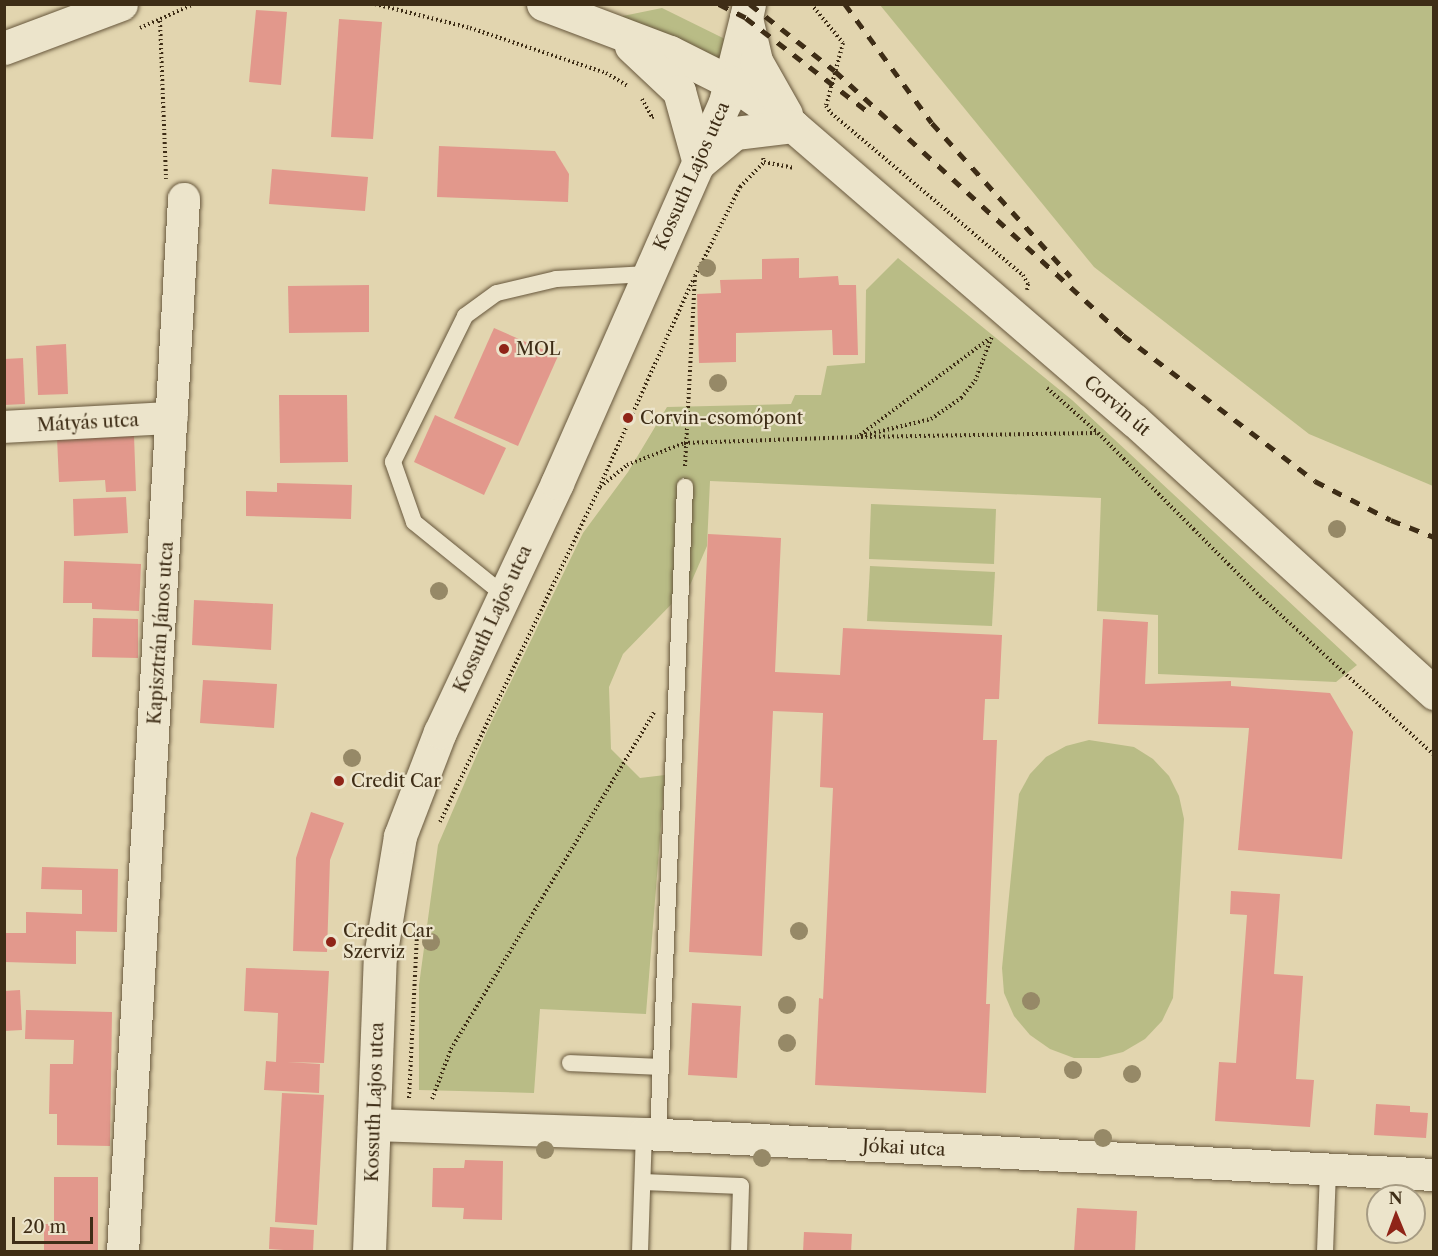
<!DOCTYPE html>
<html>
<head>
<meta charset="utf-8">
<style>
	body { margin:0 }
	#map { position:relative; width:1438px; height:1256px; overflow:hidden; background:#e2d5af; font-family:"Libre Caslon Text",serif }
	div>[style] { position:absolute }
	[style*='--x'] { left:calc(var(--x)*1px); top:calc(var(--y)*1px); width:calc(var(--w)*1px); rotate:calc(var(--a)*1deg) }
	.green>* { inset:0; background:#b9bc86 }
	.building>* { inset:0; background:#e2988c }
	.path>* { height:4px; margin-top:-2px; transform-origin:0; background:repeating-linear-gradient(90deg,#3e2d16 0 1.5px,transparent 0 4.5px) }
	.roads { filter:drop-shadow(0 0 2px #67573c) drop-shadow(0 0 2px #67573c) }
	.service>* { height:16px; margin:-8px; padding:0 8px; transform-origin:8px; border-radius:8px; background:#ece4cb }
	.minor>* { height:32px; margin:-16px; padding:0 16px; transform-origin:16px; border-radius:16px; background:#ece4cb }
	.tertiary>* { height:33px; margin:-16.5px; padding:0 16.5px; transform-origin:16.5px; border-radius:16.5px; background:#ece4cb }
	.secondary>* { height:33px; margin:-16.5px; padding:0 16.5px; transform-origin:16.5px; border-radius:16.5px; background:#ece4cb }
	.rail>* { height:4.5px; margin-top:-2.25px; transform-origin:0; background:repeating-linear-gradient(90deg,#3e2d16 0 10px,transparent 0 20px) }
	.trees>* { width:18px; height:18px; margin:-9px; border-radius:50%; background:#968967 }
	.dots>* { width:16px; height:16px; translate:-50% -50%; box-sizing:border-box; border:3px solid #ece4cb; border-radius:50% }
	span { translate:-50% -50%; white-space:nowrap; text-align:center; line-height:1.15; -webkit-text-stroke:4.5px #ece4cb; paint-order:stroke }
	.street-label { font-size:18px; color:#3e2d16 }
	.poi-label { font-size:18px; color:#3e2d16 }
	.left { translate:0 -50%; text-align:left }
	.frame { position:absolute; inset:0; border:6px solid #3e2d16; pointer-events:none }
	.north { position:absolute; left:1366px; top:1184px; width:60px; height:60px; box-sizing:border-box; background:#ece4cb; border:2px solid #a69b83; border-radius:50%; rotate:359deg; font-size:16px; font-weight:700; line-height:24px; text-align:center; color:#3e2d16 }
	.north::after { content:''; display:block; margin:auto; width:21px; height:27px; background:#8f2418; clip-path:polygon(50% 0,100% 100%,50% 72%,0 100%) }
	.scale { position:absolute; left:12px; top:1217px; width:81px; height:27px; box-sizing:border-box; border:3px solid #3e2d16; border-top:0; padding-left:8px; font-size:18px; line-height:21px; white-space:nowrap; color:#3e2d16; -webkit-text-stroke:4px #ece4cb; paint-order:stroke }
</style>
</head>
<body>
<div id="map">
	<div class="green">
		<i style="clip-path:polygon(880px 5px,1433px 5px,1433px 486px,1309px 434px,1094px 267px)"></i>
		<i style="clip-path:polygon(662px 8px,725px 39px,718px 69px,613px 18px)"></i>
		<i style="clip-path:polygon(898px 258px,1072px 400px,1357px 665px,1336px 682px,1158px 674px,1158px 615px,1097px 611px,1101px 498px,710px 481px,707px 546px,690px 585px,623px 654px,609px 687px,611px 749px,640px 778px,665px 775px,646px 1014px,540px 1009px,534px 1093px,419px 1090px,419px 985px,438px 845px,487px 731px,583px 533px,628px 472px,667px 407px,791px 404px,795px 395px,821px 395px,827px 366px,865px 363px,866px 290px)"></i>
		<i style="clip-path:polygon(871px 504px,996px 509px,994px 564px,869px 559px)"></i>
		<i style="clip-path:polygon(870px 566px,995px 572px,992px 626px,867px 621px)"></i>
		<i style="clip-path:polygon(1089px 740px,1134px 747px,1153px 759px,1169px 776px,1179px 796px,1184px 819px,1173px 998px,1162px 1021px,1145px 1039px,1123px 1052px,1099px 1058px,1074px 1058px,1050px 1049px,1030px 1035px,1014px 1016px,1004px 993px,1002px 968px,1019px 794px,1030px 774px,1046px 757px,1066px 746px)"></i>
	</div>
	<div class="building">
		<i style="clip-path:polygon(256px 10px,287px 12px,281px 85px,249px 82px)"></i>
		<i style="clip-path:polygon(339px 19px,382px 22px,373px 139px,331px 137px)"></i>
		<i style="clip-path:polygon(439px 146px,555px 151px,569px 174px,568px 202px,437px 197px)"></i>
		<i style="clip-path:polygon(272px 169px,368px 177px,365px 211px,269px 204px)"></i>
		<i style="clip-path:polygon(799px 258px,799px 278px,838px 276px,839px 285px,856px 285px,858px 355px,833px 355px,832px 330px,736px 333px,736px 362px,699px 363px,697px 294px,721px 293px,720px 280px,762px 279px,762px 259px)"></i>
		<i style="clip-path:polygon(369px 285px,369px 332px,289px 333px,288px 286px)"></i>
		<i style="clip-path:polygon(494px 328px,558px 356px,518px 446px,454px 418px)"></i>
		<i style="clip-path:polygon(66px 344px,68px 394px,38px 395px,36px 346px)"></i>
		<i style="clip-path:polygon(23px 358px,25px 404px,4px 405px,4px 359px)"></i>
		<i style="clip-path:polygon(279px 395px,347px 395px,348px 462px,280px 463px)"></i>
		<i style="clip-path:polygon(435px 415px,506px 448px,484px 495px,414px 462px)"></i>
		<i style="clip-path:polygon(134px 435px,136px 491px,106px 492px,105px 480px,59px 482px,57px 438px)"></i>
		<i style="clip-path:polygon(277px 483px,352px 485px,351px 519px,246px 516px,246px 491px,277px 492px)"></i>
		<i style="clip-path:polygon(126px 497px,128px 533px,74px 536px,73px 499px)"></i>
		<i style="clip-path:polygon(708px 534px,781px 538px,775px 672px,840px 675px,843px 628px,1002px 635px,999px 699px,985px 699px,983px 740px,997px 740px,986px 1004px,990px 1004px,986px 1093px,815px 1085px,819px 998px,823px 999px,833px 788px,820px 787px,823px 713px,773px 711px,762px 956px,689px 952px)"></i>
		<i style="clip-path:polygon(64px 561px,141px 564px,139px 611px,92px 609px,92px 603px,63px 603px)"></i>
		<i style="clip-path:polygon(194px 600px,273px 604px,271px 650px,192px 645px)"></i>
		<i style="clip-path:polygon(93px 618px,138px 619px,138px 658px,92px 657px)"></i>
		<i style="clip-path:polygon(1103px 619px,1148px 622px,1145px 684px,1231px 681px,1231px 686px,1330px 693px,1353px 732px,1342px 859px,1238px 850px,1249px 728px,1098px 724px)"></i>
		<i style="clip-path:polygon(203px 680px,277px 684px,274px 728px,200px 723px)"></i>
		<i style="clip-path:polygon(311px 812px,344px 823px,330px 860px,327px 952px,293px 951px,296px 858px)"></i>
		<i style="clip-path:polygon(42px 867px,118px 869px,117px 932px,76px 931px,76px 964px,4px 962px,4px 933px,26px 933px,26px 912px,82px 914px,82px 890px,41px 889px)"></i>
		<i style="clip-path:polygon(1231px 891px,1280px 894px,1274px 974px,1303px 976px,1296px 1079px,1314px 1080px,1310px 1127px,1215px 1121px,1219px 1062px,1236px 1063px,1247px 915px,1230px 914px)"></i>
		<i style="clip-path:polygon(246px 968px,329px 971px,324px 1063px,287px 1062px,320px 1064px,319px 1093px,264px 1090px,266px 1061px,276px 1062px,278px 1013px,244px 1011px)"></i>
		<i style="clip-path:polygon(20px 990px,22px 1030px,4px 1031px,4px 991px)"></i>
		<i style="clip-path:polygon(692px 1003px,741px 1006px,737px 1078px,688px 1075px)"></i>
		<i style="clip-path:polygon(26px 1010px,112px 1012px,110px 1146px,57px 1145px,57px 1114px,49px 1114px,50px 1064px,73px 1064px,74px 1040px,25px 1039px)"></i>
		<i style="clip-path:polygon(282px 1093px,324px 1095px,317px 1225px,275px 1222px)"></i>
		<i style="clip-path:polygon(1376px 1104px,1410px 1106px,1410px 1112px,1428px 1113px,1426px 1138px,1374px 1135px)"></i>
		<i style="clip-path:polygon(465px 1160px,503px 1161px,502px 1220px,463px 1219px,464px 1208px,432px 1207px,433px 1168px,464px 1168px)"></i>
		<i style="clip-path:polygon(54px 1177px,98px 1177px,98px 1252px,44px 1252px,44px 1224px,54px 1224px)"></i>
		<i style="clip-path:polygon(1077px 1208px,1137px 1211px,1135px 1252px,1074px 1252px)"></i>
		<i style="clip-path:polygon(270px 1227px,314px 1230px,313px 1252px,269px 1249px)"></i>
		<i style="clip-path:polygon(804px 1232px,852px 1234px,851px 1252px,803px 1252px)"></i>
	</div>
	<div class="path">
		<i style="--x:375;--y:4;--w:98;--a:14.2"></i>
		<i style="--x:470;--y:28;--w:143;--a:18.3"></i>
		<i style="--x:606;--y:73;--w:26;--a:31"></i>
		<i style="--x:811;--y:4;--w:50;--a:50.6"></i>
		<i style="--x:843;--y:43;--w:65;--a:105.1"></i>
		<i style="--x:826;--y:106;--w:9;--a:54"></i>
		<i style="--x:831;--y:113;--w:251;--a:40.2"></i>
		<i style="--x:1023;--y:275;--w:10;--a:61"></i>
		<i style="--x:1028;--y:284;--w:6;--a:99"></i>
		<i style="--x:160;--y:21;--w:158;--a:87.8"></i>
		<i style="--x:140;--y:28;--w:59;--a:-24"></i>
		<i style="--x:642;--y:99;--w:21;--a:61"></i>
		<i style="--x:652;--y:117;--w:4;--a:-14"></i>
		<i style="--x:763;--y:158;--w:4;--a:76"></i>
		<i style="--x:764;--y:162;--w:31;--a:11"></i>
		<i style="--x:1047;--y:388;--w:68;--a:41.4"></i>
		<i style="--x:1098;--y:433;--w:230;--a:45.2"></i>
		<i style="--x:1260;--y:596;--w:236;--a:42.4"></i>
		<i style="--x:860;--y:435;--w:161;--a:-36.7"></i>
		<i style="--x:861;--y:437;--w:235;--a:-1"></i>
		<i style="--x:685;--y:466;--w:190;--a:-87"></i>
		<i style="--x:695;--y:276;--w:100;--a:-63.2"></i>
		<i style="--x:740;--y:187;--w:35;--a:-46"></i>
		<i style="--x:601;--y:483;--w:223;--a:-65.6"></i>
		<i style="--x:440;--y:822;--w:371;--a:-64.5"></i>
		<i style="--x:600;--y:487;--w:35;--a:-39"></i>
		<i style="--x:627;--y:465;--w:61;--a:-21.1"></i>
		<i style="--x:684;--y:443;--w:173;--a:-2"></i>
		<i style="--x:857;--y:437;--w:76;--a:-13.7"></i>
		<i style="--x:931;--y:419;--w:37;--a:-35"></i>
		<i style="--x:961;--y:398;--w:22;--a:-51"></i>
		<i style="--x:975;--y:381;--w:48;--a:-69.3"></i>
		<i style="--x:409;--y:1098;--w:166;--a:-87.2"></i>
		<i style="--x:432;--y:1099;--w:53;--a:-69.2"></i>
		<i style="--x:451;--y:1049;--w:393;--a:-58.9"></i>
	</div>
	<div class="roads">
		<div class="service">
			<i style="--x:504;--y:595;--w:116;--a:-141"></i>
			<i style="--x:414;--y:522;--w:64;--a:-109.3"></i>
			<i style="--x:393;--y:462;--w:163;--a:-63.7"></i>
			<i style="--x:465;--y:316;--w:39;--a:-36"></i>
			<i style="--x:497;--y:293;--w:61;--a:-13.3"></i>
			<i style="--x:556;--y:279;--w:92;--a:-3.1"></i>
			<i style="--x:570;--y:1063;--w:90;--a:2.5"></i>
			<i style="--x:658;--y:1134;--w:648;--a:-87.61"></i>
			<i style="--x:643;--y:1182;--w:98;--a:2.3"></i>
			<i style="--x:741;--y:1186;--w:66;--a:91.7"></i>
			<i style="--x:640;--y:1252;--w:118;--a:-88.1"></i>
			<i style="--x:1325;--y:1252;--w:82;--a:-87.9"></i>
		</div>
		<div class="minor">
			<i style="--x:4;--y:427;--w:168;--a:-3.1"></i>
			<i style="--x:374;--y:1125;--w:270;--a:1.9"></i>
			<i style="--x:644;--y:1134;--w:791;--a:2.97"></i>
			<i style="--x:123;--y:1252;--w:1055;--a:-86.68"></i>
		</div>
		<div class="tertiary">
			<i style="--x:369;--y:1252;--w:295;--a:-87.9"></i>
			<i style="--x:380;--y:957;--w:123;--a:-80.6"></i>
			<i style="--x:400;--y:836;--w:111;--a:-69"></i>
			<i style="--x:440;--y:732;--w:275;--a:-64.8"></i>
			<i style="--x:557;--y:483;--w:416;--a:-66.2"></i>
			<i style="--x:725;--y:102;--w:87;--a:-76"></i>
		</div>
		<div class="secondary">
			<i style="--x:543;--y:4;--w:136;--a:20.7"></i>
			<i style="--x:670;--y:52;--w:69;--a:26.6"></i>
			<i style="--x:732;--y:83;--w:75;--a:35.2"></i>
			<i style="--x:793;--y:126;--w:450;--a:40.8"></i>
			<i style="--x:1134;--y:420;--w:406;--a:42.3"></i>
			<i style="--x:749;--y:4;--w:14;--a:102"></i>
			<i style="--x:746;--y:18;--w:44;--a:76.9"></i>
			<i style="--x:756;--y:61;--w:61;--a:60.5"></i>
			<i style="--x:631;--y:46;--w:66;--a:43.2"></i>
			<i style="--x:679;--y:91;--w:75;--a:74.5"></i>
			<i style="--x:4;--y:48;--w:125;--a:-20.6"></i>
			<i style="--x:699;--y:163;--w:47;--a:-39.8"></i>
			<i style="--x:735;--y:133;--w:58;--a:-6.9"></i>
		</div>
	</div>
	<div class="rail">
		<i style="--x:719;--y:4;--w:30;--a:27"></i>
		<i style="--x:746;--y:18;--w:156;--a:37.5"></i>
		<i style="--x:750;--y:4;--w:108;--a:38.2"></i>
		<i style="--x:835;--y:71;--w:391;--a:42.5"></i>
		<i style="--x:1123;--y:335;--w:241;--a:37.2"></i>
		<i style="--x:1315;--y:481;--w:85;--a:27.2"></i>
		<i style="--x:1391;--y:520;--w:46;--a:21.6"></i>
		<i style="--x:845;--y:4;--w:147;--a:53.8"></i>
		<i style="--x:932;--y:123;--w:207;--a:47.9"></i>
	</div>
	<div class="trees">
		<i style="left:707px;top:268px"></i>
		<i style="left:718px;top:383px"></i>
		<i style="left:1337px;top:529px"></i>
		<i style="left:439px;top:591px"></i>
		<i style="left:352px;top:758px"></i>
		<i style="left:799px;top:931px"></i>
		<i style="left:431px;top:942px"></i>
		<i style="left:1031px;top:1001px"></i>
		<i style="left:787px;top:1005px"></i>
		<i style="left:787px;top:1043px"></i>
		<i style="left:1073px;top:1070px"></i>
		<i style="left:1132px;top:1074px"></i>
		<i style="left:1103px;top:1138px"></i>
		<i style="left:545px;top:1150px"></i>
		<i style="left:762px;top:1158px"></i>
	</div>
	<div class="dots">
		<i style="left:504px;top:349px;background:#8f2418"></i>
		<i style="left:628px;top:418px;background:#8f2418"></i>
		<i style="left:339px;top:781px;background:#8f2418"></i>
		<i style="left:331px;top:942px;background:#8f2418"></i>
	</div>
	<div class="street-label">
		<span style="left:692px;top:176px;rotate:-66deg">Kossuth Lajos utca</span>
		<span style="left:1117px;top:406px;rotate:41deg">Corvin út</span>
		<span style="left:88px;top:423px;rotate:-3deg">Mátyás utca</span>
		<span style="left:493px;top:619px;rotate:-65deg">Kossuth Lajos utca</span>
		<span style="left:161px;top:633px;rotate:-86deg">Kapisztrán János utca</span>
		<span style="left:375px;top:1102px;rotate:-88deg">Kossuth Lajos utca</span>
		<span style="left:904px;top:1148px;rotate:3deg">Jókai utca</span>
	</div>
	<div class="poi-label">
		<span class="left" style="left:516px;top:349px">MOL</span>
		<span class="left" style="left:640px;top:418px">Corvin-csomópont</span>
		<span class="left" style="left:351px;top:781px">Credit Car</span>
		<span class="left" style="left:343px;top:942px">Credit Car<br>Szerviz</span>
	</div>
	<div class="frame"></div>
	<div class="north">N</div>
	<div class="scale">20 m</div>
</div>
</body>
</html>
